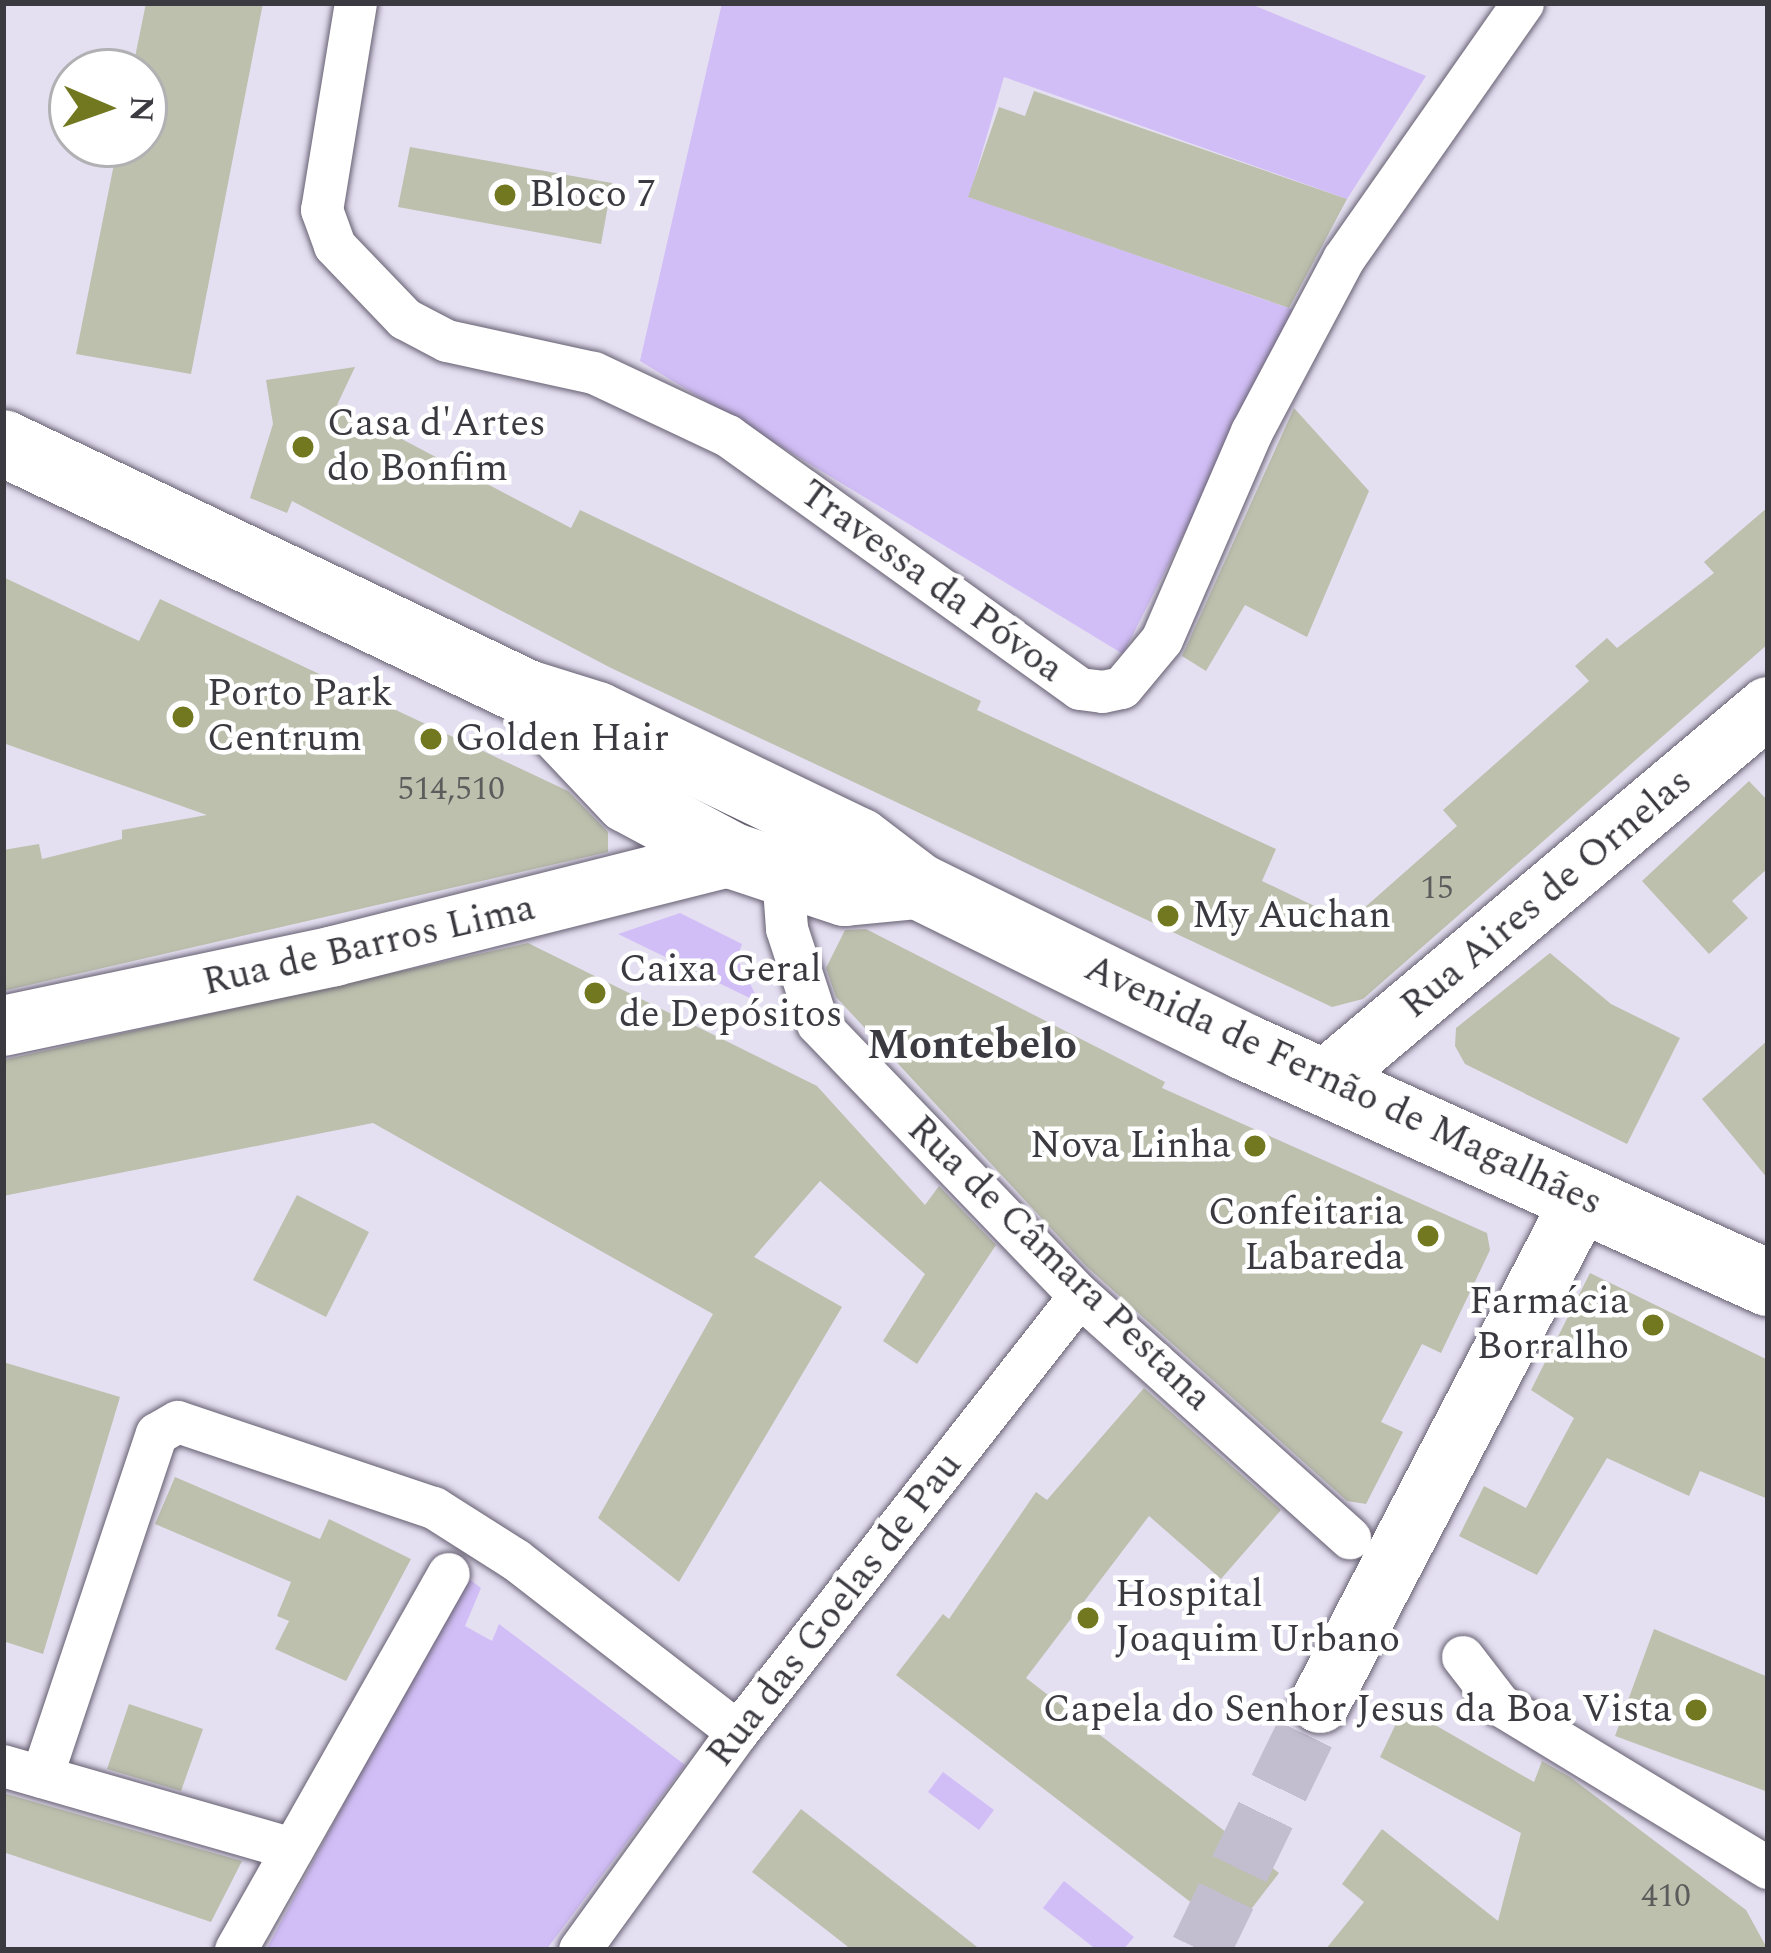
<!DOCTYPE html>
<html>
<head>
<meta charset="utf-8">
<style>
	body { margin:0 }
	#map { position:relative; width:1771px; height:1953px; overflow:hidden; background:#e5dff2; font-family:Spectral,serif }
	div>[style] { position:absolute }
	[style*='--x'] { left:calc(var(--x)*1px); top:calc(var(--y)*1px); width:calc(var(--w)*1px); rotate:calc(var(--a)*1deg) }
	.green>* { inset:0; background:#d1bef6 }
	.building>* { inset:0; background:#bdc0ad }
	.secondary-tunnel>* { height:60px; margin-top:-30px; transform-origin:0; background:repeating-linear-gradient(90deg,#c3becf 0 60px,transparent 0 90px) }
	.roads { filter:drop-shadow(0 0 3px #655f70) drop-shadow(0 0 3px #655f70) }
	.street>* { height:42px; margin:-21px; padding:0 21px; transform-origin:21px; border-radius:21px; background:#fff }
	.secondary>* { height:60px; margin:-30px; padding:0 30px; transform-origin:30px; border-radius:30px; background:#fff }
	.primary>* { height:66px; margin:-33px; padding:0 33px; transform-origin:33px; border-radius:33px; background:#fff }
	.dots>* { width:33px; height:33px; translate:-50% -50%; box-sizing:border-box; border:6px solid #fff; border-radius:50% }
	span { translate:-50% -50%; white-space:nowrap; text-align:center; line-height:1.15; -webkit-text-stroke:9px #fff; paint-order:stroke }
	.number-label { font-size:33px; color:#5c5c5c }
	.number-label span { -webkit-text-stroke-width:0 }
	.poi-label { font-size:39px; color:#3c3a41 }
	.left { translate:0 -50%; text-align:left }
	.right { translate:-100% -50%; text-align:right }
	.street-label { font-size:39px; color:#3c3a41 }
	.neighbourhood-label { font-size:42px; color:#3c3a41; font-weight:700 }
	.frame { position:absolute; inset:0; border:6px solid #3c3a41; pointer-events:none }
	.north { position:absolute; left:48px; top:48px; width:120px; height:120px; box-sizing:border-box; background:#fff; border:3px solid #b1b0b3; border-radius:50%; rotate:92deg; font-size:33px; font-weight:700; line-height:48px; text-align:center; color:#3c3a41 }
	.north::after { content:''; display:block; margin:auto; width:42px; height:54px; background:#727820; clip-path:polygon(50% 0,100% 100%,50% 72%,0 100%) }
</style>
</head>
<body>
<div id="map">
	<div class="green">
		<i style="clip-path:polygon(722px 3px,1248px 3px,1426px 76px,1347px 199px,1004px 77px,969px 197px,1297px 311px,1123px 654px,640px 361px)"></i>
		<i style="clip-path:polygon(680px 913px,742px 944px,737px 959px,760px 1003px,618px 934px)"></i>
		<i style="clip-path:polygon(465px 1576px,481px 1588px,465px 1626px,492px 1641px,499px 1624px,685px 1765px,546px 1950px,266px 1950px)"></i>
		<i style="clip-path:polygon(943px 1772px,994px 1810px,979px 1830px,928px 1792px)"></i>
		<i style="clip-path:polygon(1064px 1881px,1134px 1937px,1123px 1950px,1097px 1950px,1043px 1908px)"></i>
	</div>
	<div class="building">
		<i style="clip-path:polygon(146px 3px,263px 3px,191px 374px,76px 354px,118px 144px,144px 144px,144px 72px,132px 72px)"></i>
		<i style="clip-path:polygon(1034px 91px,1347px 199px,1289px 308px,968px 197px,999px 107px,1025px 116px)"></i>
		<i style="clip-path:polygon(410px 147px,612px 183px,601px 244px,398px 207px)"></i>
		<i style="clip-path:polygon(355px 367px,337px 405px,571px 528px,580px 510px,981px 701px,977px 710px,1276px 849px,1262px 881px,1331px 914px,1338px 931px,1457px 826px,1443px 810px,1589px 681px,1575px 666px,1607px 638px,1617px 648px,1714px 573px,1704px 562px,1768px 507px,1768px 644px,1363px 999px,1332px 1007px,611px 668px,292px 501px,287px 513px,250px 498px,273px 424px,266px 380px)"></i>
		<i style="clip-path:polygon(1294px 408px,1369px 491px,1307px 637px,1245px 605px,1206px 671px,1182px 656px)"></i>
		<i style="clip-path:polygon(3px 577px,139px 641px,160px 599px,568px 791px,608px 832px,608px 852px,3px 991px,3px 850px,39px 844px,42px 859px,122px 839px,122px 830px,207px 815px,3px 743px)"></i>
		<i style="clip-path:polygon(1749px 781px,1768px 801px,1768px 868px,1732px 901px,1748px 918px,1709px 954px,1642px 881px)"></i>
		<i style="clip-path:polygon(866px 929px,1165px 1082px,1162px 1088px,1487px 1233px,1490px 1250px,1441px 1353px,1422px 1344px,1381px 1422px,1403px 1432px,1366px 1504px,1347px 1501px,1086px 1266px,836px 997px,826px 968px,845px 930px)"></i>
		<i style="clip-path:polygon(528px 943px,817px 1086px,925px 1205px,939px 1186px,996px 1245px,917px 1364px,883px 1341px,925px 1274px,820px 1181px,754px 1257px,842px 1307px,679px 1582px,598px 1518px,713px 1314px,373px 1123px,3px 1196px,3px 1060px)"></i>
		<i style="clip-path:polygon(1550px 953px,1611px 1004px,1680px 1038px,1627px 1144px,1465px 1064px,1455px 1046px,1456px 1028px)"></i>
		<i style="clip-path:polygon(1768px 1040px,1768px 1179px,1702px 1099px)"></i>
		<i style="clip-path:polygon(297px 1195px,369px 1232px,326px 1317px,253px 1280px)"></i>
		<i style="clip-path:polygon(1590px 1273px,1768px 1360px,1768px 1499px,1700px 1471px,1689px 1496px,1607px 1458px,1537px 1575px,1459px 1536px,1484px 1486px,1526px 1508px,1574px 1418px,1531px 1390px)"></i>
		<i style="clip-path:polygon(3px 1362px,120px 1397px,43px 1654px,3px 1641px)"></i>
		<i style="clip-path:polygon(1144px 1388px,1281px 1510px,1221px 1579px,1149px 1516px,1026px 1678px,1279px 1873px,1232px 1934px,896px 1675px,943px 1614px,949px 1619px,1036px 1492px,1047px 1500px)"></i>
		<i style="clip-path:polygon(175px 1477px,320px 1539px,329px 1519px,411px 1559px,346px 1681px,275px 1649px,289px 1621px,277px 1616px,291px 1582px,155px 1524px)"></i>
		<i style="clip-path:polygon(1654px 1629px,1768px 1677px,1768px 1792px,1615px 1736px)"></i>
		<i style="clip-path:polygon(129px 1704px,203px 1729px,181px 1791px,107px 1769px)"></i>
		<i style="clip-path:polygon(1404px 1707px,1534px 1782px,1542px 1761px,1570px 1777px,1746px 1910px,1768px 1950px,1325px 1950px,1364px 1902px,1342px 1884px,1382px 1829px,1498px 1921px,1521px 1833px,1380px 1757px)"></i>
		<i style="clip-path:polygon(3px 1793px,242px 1861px,211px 1922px,3px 1852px)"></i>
		<i style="clip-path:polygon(801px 1809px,981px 1950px,852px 1950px,752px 1872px)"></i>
	</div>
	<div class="secondary-tunnel">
		<i style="--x:1200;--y:1950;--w:275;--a:-64.1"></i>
	</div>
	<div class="roads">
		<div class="street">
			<i style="--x:356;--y:3;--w:210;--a:99.3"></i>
			<i style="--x:322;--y:210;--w:38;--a:70"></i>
			<i style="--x:335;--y:246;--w:101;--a:46.2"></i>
			<i style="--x:405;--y:319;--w:47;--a:27.6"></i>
			<i style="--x:447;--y:341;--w:150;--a:12.3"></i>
			<i style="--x:594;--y:373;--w:148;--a:25.2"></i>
			<i style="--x:728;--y:436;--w:433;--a:35.7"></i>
			<i style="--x:1080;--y:689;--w:23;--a:7"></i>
			<i style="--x:1103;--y:692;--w:19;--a:-12"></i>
			<i style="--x:1122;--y:688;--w:62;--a:-50.2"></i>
			<i style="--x:1162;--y:640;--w:227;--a:-66.6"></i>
			<i style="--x:1252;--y:432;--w:196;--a:-62"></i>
			<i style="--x:1344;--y:259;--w:312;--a:-55"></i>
			<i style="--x:783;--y:874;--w:55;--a:85.8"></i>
			<i style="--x:787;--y:929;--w:100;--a:71.9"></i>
			<i style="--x:818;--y:1024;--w:378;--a:46.1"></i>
			<i style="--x:1080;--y:1296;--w:363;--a:41.9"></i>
			<i style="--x:1463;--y:1657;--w:61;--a:52.4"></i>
			<i style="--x:1500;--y:1705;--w:314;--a:31.3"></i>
			<i style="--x:3;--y:1766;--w:301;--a:16"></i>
			<i style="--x:42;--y:1777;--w:362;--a:-71.5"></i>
			<i style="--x:157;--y:1434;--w:24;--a:-30"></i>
			<i style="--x:178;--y:1422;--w:270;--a:18.6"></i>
			<i style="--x:434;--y:1508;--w:97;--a:32.4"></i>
			<i style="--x:516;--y:1560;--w:281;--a:37.8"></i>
			<i style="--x:236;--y:1950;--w:432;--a:-60.5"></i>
			<i style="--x:580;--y:1950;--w:269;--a:-54.1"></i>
			<i style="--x:738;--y:1732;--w:554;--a:-51.89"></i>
		</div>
		<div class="secondary">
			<i style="--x:3;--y:1026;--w:338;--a:-11.9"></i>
			<i style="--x:334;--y:956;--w:411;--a:-14.1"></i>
			<i style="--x:1325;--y:1080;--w:579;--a:-40.1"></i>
			<i style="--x:1320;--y:1703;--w:570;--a:-62.54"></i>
		</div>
		<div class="primary">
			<i style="--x:3;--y:443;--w:581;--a:25.51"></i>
			<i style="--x:527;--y:693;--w:73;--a:17.4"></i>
			<i style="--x:597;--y:715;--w:291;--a:25.7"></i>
			<i style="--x:859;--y:841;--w:74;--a:37.3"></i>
			<i style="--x:918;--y:886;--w:364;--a:26.2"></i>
			<i style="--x:1245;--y:1047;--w:574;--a:24.29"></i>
			<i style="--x:527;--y:693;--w:147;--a:46.7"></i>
			<i style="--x:628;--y:800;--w:119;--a:28.1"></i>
			<i style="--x:733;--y:856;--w:118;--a:18.3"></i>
			<i style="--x:845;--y:893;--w:73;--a:-5.5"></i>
		</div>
	</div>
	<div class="dots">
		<i style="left:505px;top:195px;background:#727820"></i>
		<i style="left:303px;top:447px;background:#727820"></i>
		<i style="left:183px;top:717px;background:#727820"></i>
		<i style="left:431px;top:739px;background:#727820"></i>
		<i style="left:1168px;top:916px;background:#727820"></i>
		<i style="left:595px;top:993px;background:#727820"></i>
		<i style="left:1255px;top:1146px;background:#727820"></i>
		<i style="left:1428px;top:1236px;background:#727820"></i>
		<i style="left:1653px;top:1325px;background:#727820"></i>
		<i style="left:1088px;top:1618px;background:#727820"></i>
		<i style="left:1696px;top:1710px;background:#727820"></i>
	</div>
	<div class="number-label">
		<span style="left:451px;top:790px">514,510</span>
		<span style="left:1437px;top:889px">15</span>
		<span style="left:1666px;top:1897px">410</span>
	</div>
	<div class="poi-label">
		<span class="left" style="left:529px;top:195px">Bloco 7</span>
		<span class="left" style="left:327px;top:447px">Casa d'Artes<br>do Bonfim</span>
		<span class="left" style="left:207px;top:717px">Porto Park<br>Centrum</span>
		<span class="left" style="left:455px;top:739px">Golden Hair</span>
		<span class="left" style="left:1192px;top:916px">My Auchan</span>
		<span class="left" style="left:619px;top:993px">Caixa Geral<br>de Depósitos</span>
		<span class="right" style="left:1231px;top:1146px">Nova Linha</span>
		<span class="right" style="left:1404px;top:1236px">Confeitaria<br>Labareda</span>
		<span class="right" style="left:1629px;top:1325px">Farmácia<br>Borralho</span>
		<span class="left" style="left:1115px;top:1618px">Hospital<br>Joaquim Urbano</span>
		<span class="right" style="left:1672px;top:1710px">Capela do Senhor Jesus da Boa Vista</span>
	</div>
	<div class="street-label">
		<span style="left:931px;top:582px;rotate:36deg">Travessa da Póvoa</span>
		<span style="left:1547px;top:894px;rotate:-40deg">Rua Aires de Ornelas</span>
		<span style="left:369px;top:946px;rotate:-13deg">Rua de Barros Lima</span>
		<span style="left:1343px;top:1086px;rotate:25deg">Avenida de Fernão de Magalhães</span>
		<span style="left:1059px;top:1264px;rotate:44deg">Rua de Câmara Pestana</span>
		<span style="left:835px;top:1610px;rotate:-52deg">Rua das Goelas de Pau</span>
	</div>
	<div class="neighbourhood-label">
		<span style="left:972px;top:1046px">Montebelo</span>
	</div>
	<div class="frame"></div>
	<div class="north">N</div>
</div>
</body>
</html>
